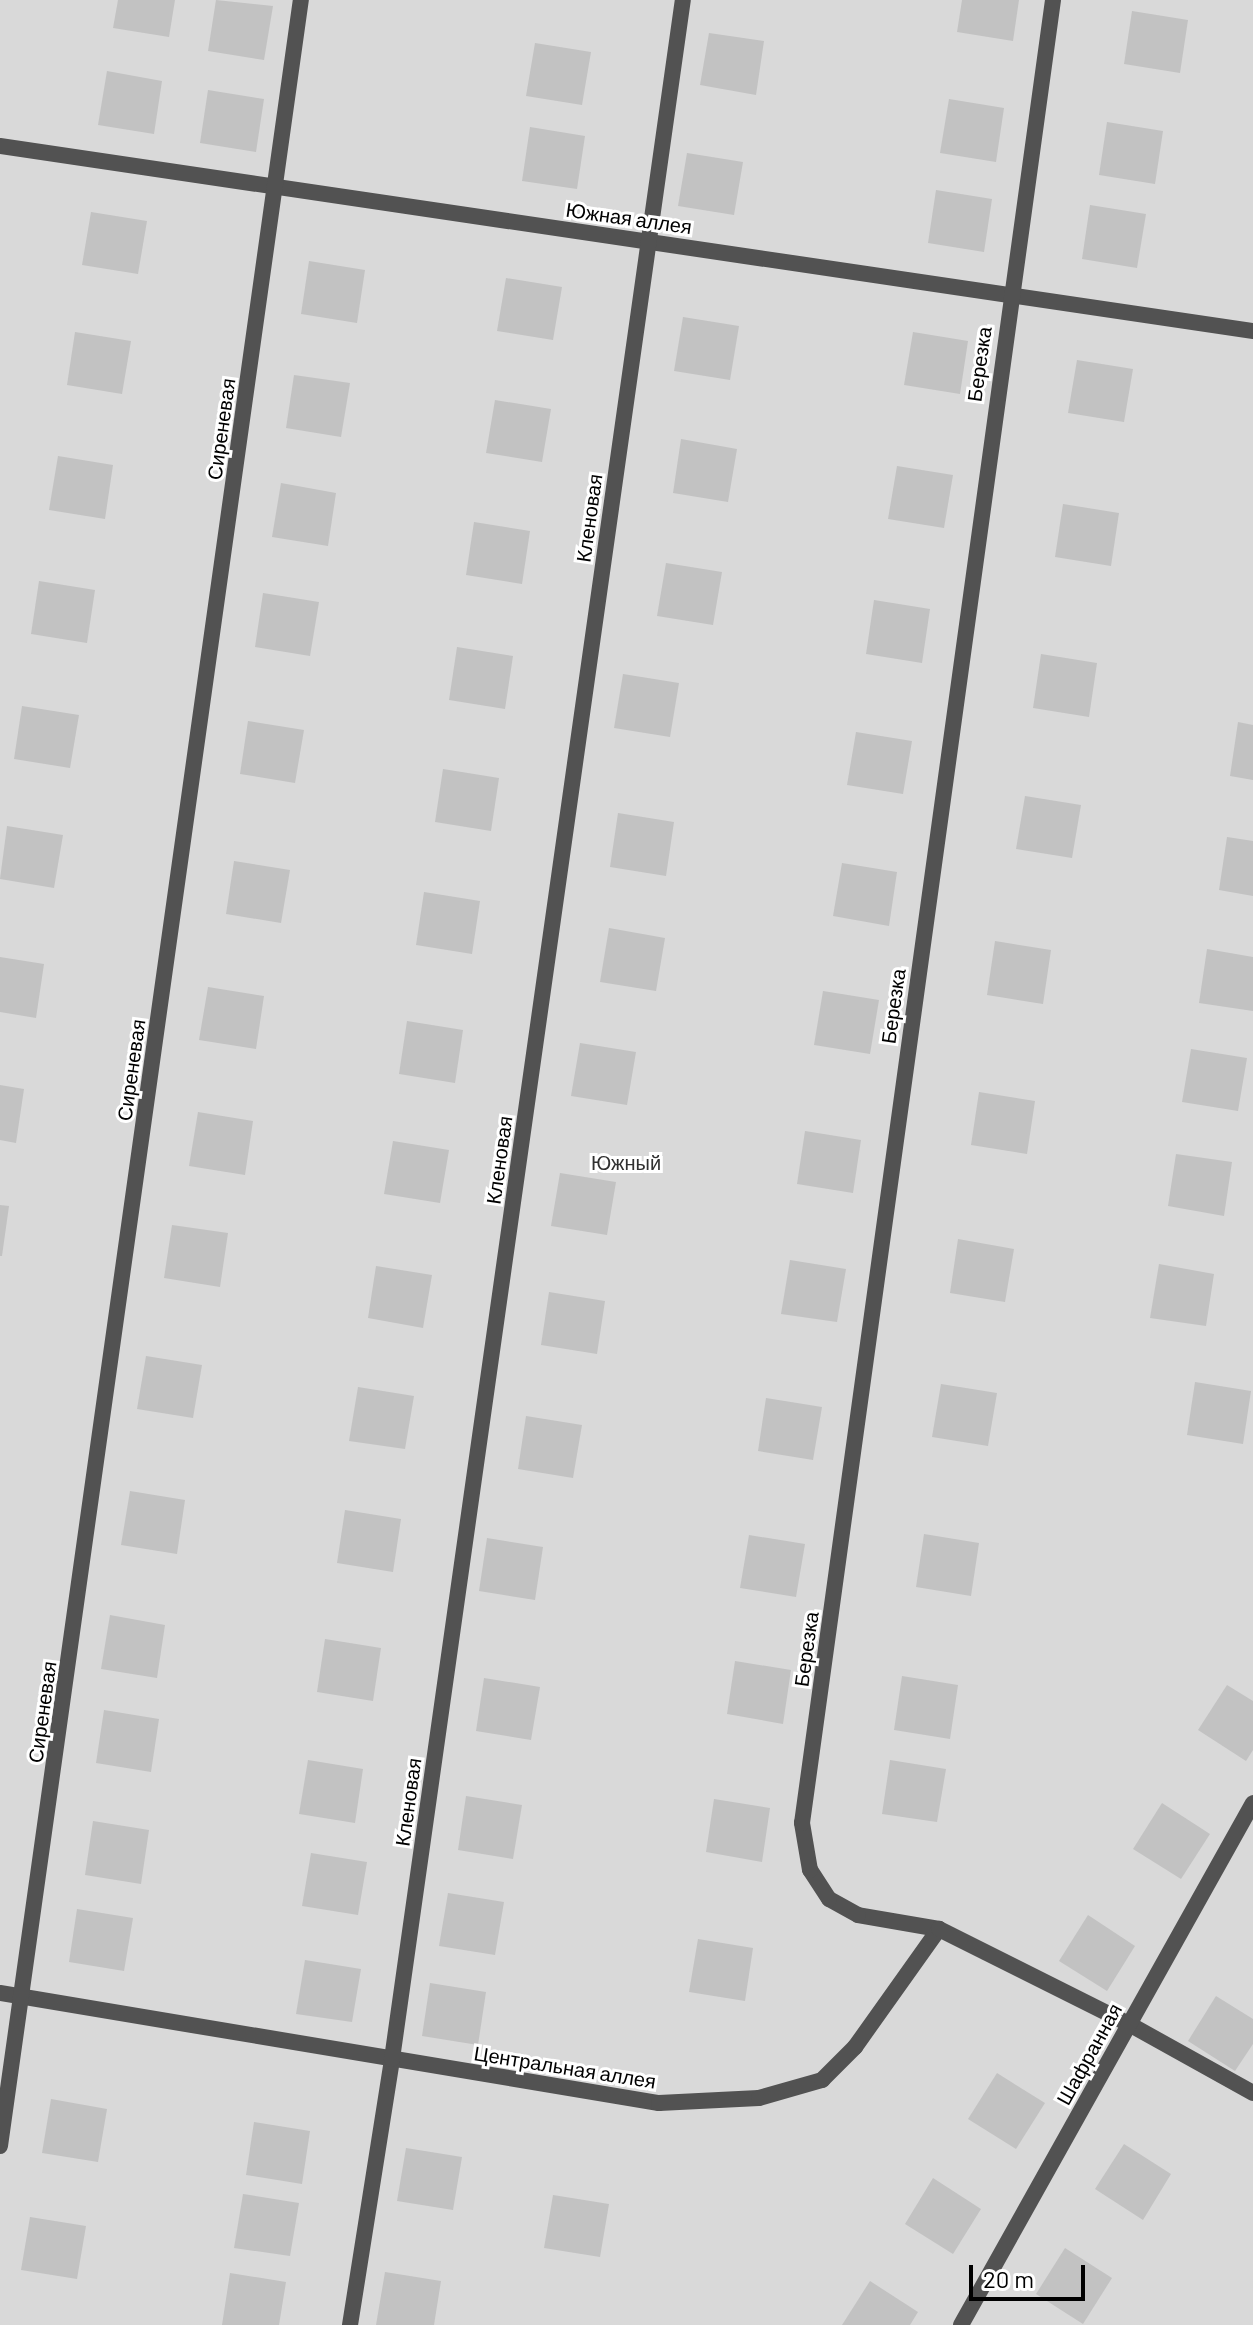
<!DOCTYPE html>
<html>
<head>
<meta charset="utf-8">
<style>
	body { margin:0 }
	#map { position:relative; width:1253px; height:2325px; overflow:hidden; background:#fff; font-family:Barlow,sans-serif }
	div>[style] { position:absolute }
	[style*='--x'] { left:calc(var(--x)*1px); top:calc(var(--y)*1px); width:calc(var(--w)*1px); rotate:calc(var(--a)*1deg) }
	.green>* { inset:0; background:#d9d9d9 }
	.building>* { inset:0; background:#c2c2c2 }
	.minor>* { height:16px; margin:-8px; padding:0 8px; transform-origin:8px; border-radius:8px; background:#525252 }
	span { translate:-50% -50%; white-space:nowrap; text-align:center; line-height:1.15; -webkit-text-stroke:6px #fff; paint-order:stroke }
	.street-label { font-size:20px; color:#000 }
	.park-label { font-size:20px; color:#303030 }
	.scale { position:absolute; left:969px; top:2265px; width:116px; height:36px; box-sizing:border-box; border:4px solid #000; border-top:0; padding-left:10px; font-size:24px; line-height:28px; white-space:nowrap; color:#000; -webkit-text-stroke:6px #fff; paint-order:stroke }
</style>
</head>
<body>
<div id="map">
	<div class="green">
		<i style="clip-path:polygon(0 0,1253px 0,1253px 2325px,0 2325px)"></i>
	</div>
	<div class="building">
		<i style="clip-path:polygon(118px 0,175px 0,169px 37px,113px 28px)"></i>
		<i style="clip-path:polygon(216px 0,273px 6px,264px 60px,208px 51px)"></i>
		<i style="clip-path:polygon(962px 0,1019px 0,1013px 41px,957px 32px)"></i>
		<i style="clip-path:polygon(1132px 11px,1188px 20px,1180px 73px,1124px 64px)"></i>
		<i style="clip-path:polygon(709px 33px,764px 41px,756px 95px,700px 85px)"></i>
		<i style="clip-path:polygon(535px 43px,591px 52px,582px 105px,526px 96px)"></i>
		<i style="clip-path:polygon(107px 71px,162px 81px,154px 134px,98px 125px)"></i>
		<i style="clip-path:polygon(208px 90px,264px 99px,256px 152px,200px 143px)"></i>
		<i style="clip-path:polygon(949px 99px,1004px 108px,996px 162px,940px 153px)"></i>
		<i style="clip-path:polygon(1107px 122px,1163px 131px,1155px 184px,1099px 175px)"></i>
		<i style="clip-path:polygon(530px 127px,585px 136px,577px 189px,522px 181px)"></i>
		<i style="clip-path:polygon(687px 153px,743px 162px,734px 215px,678px 206px)"></i>
		<i style="clip-path:polygon(936px 190px,992px 199px,984px 252px,928px 243px)"></i>
		<i style="clip-path:polygon(1090px 205px,1146px 214px,1137px 268px,1082px 259px)"></i>
		<i style="clip-path:polygon(91px 212px,147px 221px,138px 274px,82px 265px)"></i>
		<i style="clip-path:polygon(309px 261px,365px 270px,357px 323px,301px 314px)"></i>
		<i style="clip-path:polygon(506px 278px,562px 287px,553px 340px,497px 331px)"></i>
		<i style="clip-path:polygon(683px 317px,739px 326px,730px 380px,674px 371px)"></i>
		<i style="clip-path:polygon(75px 332px,131px 341px,122px 394px,67px 385px)"></i>
		<i style="clip-path:polygon(913px 332px,968px 341px,960px 394px,904px 385px)"></i>
		<i style="clip-path:polygon(1077px 360px,1133px 369px,1124px 422px,1068px 413px)"></i>
		<i style="clip-path:polygon(294px 375px,350px 383px,341px 437px,286px 428px)"></i>
		<i style="clip-path:polygon(495px 400px,551px 409px,542px 462px,486px 453px)"></i>
		<i style="clip-path:polygon(681px 439px,737px 449px,728px 502px,673px 493px)"></i>
		<i style="clip-path:polygon(58px 456px,113px 465px,105px 519px,49px 510px)"></i>
		<i style="clip-path:polygon(897px 466px,953px 475px,944px 528px,888px 519px)"></i>
		<i style="clip-path:polygon(281px 483px,336px 493px,328px 546px,272px 537px)"></i>
		<i style="clip-path:polygon(1063px 504px,1119px 513px,1111px 566px,1055px 557px)"></i>
		<i style="clip-path:polygon(474px 522px,530px 531px,522px 584px,466px 575px)"></i>
		<i style="clip-path:polygon(666px 563px,722px 572px,713px 625px,657px 616px)"></i>
		<i style="clip-path:polygon(39px 581px,95px 590px,87px 643px,31px 634px)"></i>
		<i style="clip-path:polygon(263px 593px,319px 602px,310px 656px,255px 647px)"></i>
		<i style="clip-path:polygon(874px 600px,930px 609px,922px 663px,866px 654px)"></i>
		<i style="clip-path:polygon(457px 647px,513px 656px,505px 709px,449px 700px)"></i>
		<i style="clip-path:polygon(1041px 654px,1097px 663px,1089px 717px,1033px 708px)"></i>
		<i style="clip-path:polygon(623px 674px,679px 683px,670px 737px,614px 728px)"></i>
		<i style="clip-path:polygon(22px 706px,79px 715px,70px 768px,14px 759px)"></i>
		<i style="clip-path:polygon(248px 721px,304px 730px,295px 783px,240px 774px)"></i>
		<i style="clip-path:polygon(1238px 722px,1253px 725px,1253px 780px,1230px 776px)"></i>
		<i style="clip-path:polygon(856px 732px,912px 741px,903px 794px,847px 785px)"></i>
		<i style="clip-path:polygon(443px 769px,499px 778px,491px 831px,435px 822px)"></i>
		<i style="clip-path:polygon(1025px 796px,1081px 805px,1072px 858px,1016px 849px)"></i>
		<i style="clip-path:polygon(618px 813px,674px 822px,666px 876px,610px 867px)"></i>
		<i style="clip-path:polygon(7px 826px,63px 835px,54px 888px,0 879px)"></i>
		<i style="clip-path:polygon(1227px 837px,1253px 841px,1253px 896px,1219px 890px)"></i>
		<i style="clip-path:polygon(234px 861px,290px 870px,281px 923px,226px 914px)"></i>
		<i style="clip-path:polygon(842px 863px,897px 872px,889px 926px,833px 916px)"></i>
		<i style="clip-path:polygon(424px 892px,480px 901px,472px 954px,416px 945px)"></i>
		<i style="clip-path:polygon(609px 928px,665px 938px,656px 991px,600px 982px)"></i>
		<i style="clip-path:polygon(995px 941px,1051px 950px,1043px 1004px,987px 995px)"></i>
		<i style="clip-path:polygon(1207px 949px,1253px 957px,1253px 1011px,1199px 1003px)"></i>
		<i style="clip-path:polygon(0 957px,44px 964px,36px 1018px,0 1012px)"></i>
		<i style="clip-path:polygon(208px 987px,264px 996px,256px 1049px,199px 1040px)"></i>
		<i style="clip-path:polygon(823px 991px,879px 1000px,870px 1054px,814px 1045px)"></i>
		<i style="clip-path:polygon(407px 1021px,463px 1030px,455px 1083px,399px 1074px)"></i>
		<i style="clip-path:polygon(580px 1043px,636px 1052px,627px 1105px,571px 1096px)"></i>
		<i style="clip-path:polygon(1191px 1049px,1247px 1058px,1238px 1111px,1182px 1102px)"></i>
		<i style="clip-path:polygon(0 1085px,24px 1089px,16px 1143px,0 1140px)"></i>
		<i style="clip-path:polygon(979px 1092px,1035px 1101px,1027px 1154px,971px 1145px)"></i>
		<i style="clip-path:polygon(198px 1112px,253px 1121px,245px 1175px,189px 1166px)"></i>
		<i style="clip-path:polygon(805px 1131px,861px 1140px,853px 1193px,797px 1184px)"></i>
		<i style="clip-path:polygon(393px 1141px,449px 1150px,440px 1203px,384px 1194px)"></i>
		<i style="clip-path:polygon(1176px 1154px,1232px 1162px,1224px 1216px,1168px 1206px)"></i>
		<i style="clip-path:polygon(560px 1173px,616px 1182px,607px 1235px,551px 1226px)"></i>
		<i style="clip-path:polygon(0 1205px,9px 1206px,2px 1256px,0 1256px)"></i>
		<i style="clip-path:polygon(172px 1225px,228px 1233px,220px 1287px,164px 1278px)"></i>
		<i style="clip-path:polygon(958px 1239px,1014px 1249px,1005px 1302px,950px 1293px)"></i>
		<i style="clip-path:polygon(790px 1260px,846px 1269px,837px 1322px,781px 1314px)"></i>
		<i style="clip-path:polygon(1159px 1264px,1214px 1274px,1206px 1326px,1150px 1318px)"></i>
		<i style="clip-path:polygon(376px 1266px,432px 1275px,423px 1328px,368px 1318px)"></i>
		<i style="clip-path:polygon(549px 1292px,605px 1301px,597px 1354px,541px 1345px)"></i>
		<i style="clip-path:polygon(146px 1356px,202px 1365px,193px 1418px,137px 1409px)"></i>
		<i style="clip-path:polygon(1195px 1382px,1251px 1391px,1243px 1444px,1187px 1435px)"></i>
		<i style="clip-path:polygon(941px 1384px,997px 1393px,988px 1446px,932px 1437px)"></i>
		<i style="clip-path:polygon(358px 1387px,414px 1396px,405px 1449px,349px 1441px)"></i>
		<i style="clip-path:polygon(766px 1398px,822px 1407px,813px 1460px,758px 1451px)"></i>
		<i style="clip-path:polygon(526px 1416px,582px 1425px,573px 1478px,518px 1469px)"></i>
		<i style="clip-path:polygon(130px 1491px,185px 1500px,177px 1554px,121px 1545px)"></i>
		<i style="clip-path:polygon(345px 1510px,401px 1519px,393px 1572px,337px 1563px)"></i>
		<i style="clip-path:polygon(924px 1534px,979px 1543px,971px 1596px,916px 1587px)"></i>
		<i style="clip-path:polygon(749px 1535px,805px 1544px,796px 1597px,740px 1588px)"></i>
		<i style="clip-path:polygon(487px 1538px,543px 1547px,535px 1600px,479px 1591px)"></i>
		<i style="clip-path:polygon(110px 1615px,165px 1625px,157px 1678px,101px 1669px)"></i>
		<i style="clip-path:polygon(325px 1639px,381px 1648px,373px 1701px,317px 1692px)"></i>
		<i style="clip-path:polygon(735px 1661px,791px 1670px,783px 1724px,727px 1714px)"></i>
		<i style="clip-path:polygon(902px 1676px,958px 1685px,950px 1739px,894px 1730px)"></i>
		<i style="clip-path:polygon(484px 1678px,540px 1687px,531px 1740px,476px 1731px)"></i>
		<i style="clip-path:polygon(1227px 1685px,1253px 1701px,1253px 1750px,1246px 1761px,1198px 1730px)"></i>
		<i style="clip-path:polygon(104px 1710px,159px 1719px,151px 1772px,96px 1763px)"></i>
		<i style="clip-path:polygon(308px 1760px,363px 1769px,355px 1823px,299px 1814px)"></i>
		<i style="clip-path:polygon(890px 1760px,946px 1769px,937px 1822px,882px 1814px)"></i>
		<i style="clip-path:polygon(466px 1796px,522px 1805px,513px 1859px,458px 1850px)"></i>
		<i style="clip-path:polygon(714px 1799px,770px 1808px,762px 1862px,706px 1852px)"></i>
		<i style="clip-path:polygon(1162px 1803px,1210px 1834px,1181px 1879px,1133px 1849px)"></i>
		<i style="clip-path:polygon(93px 1821px,149px 1830px,141px 1884px,85px 1875px)"></i>
		<i style="clip-path:polygon(311px 1853px,367px 1862px,358px 1915px,302px 1906px)"></i>
		<i style="clip-path:polygon(448px 1893px,504px 1902px,495px 1955px,439px 1946px)"></i>
		<i style="clip-path:polygon(77px 1909px,133px 1918px,124px 1971px,69px 1962px)"></i>
		<i style="clip-path:polygon(1088px 1915px,1135px 1946px,1107px 1991px,1059px 1961px)"></i>
		<i style="clip-path:polygon(698px 1939px,753px 1948px,745px 2001px,689px 1992px)"></i>
		<i style="clip-path:polygon(305px 1960px,361px 1969px,352px 2022px,296px 2014px)"></i>
		<i style="clip-path:polygon(430px 1983px,486px 1992px,478px 2045px,422px 2036px)"></i>
		<i style="clip-path:polygon(1216px 1996px,1253px 2019px,1253px 2044px,1235px 2071px,1188px 2041px)"></i>
		<i style="clip-path:polygon(997px 2073px,1045px 2103px,1016px 2149px,968px 2119px)"></i>
		<i style="clip-path:polygon(51px 2099px,107px 2109px,98px 2162px,42px 2153px)"></i>
		<i style="clip-path:polygon(254px 2122px,310px 2131px,302px 2184px,246px 2175px)"></i>
		<i style="clip-path:polygon(1124px 2144px,1171px 2174px,1143px 2220px,1095px 2189px)"></i>
		<i style="clip-path:polygon(406px 2148px,462px 2157px,453px 2210px,397px 2201px)"></i>
		<i style="clip-path:polygon(933px 2178px,981px 2209px,953px 2254px,905px 2224px)"></i>
		<i style="clip-path:polygon(243px 2194px,299px 2203px,290px 2256px,234px 2248px)"></i>
		<i style="clip-path:polygon(553px 2195px,609px 2204px,600px 2257px,544px 2248px)"></i>
		<i style="clip-path:polygon(30px 2217px,86px 2226px,77px 2279px,21px 2270px)"></i>
		<i style="clip-path:polygon(1065px 2248px,1112px 2278px,1083px 2324px,1036px 2294px)"></i>
		<i style="clip-path:polygon(385px 2272px,441px 2281px,434px 2325px,376px 2325px)"></i>
		<i style="clip-path:polygon(230px 2273px,286px 2282px,279px 2325px,222px 2325px)"></i>
		<i style="clip-path:polygon(870px 2281px,918px 2312px,910px 2325px,842px 2325px)"></i>
	</div>
	<div class="minor">
		<i style="--x:0;--y:146;--w:1267;--a:8.4"></i>
		<i style="--x:939;--y:1929;--w:82;--a:-170.2"></i>
		<i style="--x:858;--y:1915;--w:33;--a:-151"></i>
		<i style="--x:829;--y:1899;--w:35;--a:-123"></i>
		<i style="--x:810;--y:1870;--w:48;--a:-99.7"></i>
		<i style="--x:802;--y:1823;--w:1840;--a:-82.16"></i>
		<i style="--x:0;--y:1993;--w:668;--a:9.48"></i>
		<i style="--x:659;--y:2103;--w:100;--a:-2.9"></i>
		<i style="--x:759;--y:2098;--w:66;--a:-15.9"></i>
		<i style="--x:822;--y:2080;--w:47;--a:-45"></i>
		<i style="--x:855;--y:2047;--w:145;--a:-54.6"></i>
		<i style="--x:939;--y:1929;--w:212;--a:26.6"></i>
		<i style="--x:1129;--y:2024;--w:142;--a:29.1"></i>
		<i style="--x:0;--y:2146;--w:2167;--a:-82.02"></i>
		<i style="--x:350;--y:2325;--w:269;--a:-81"></i>
		<i style="--x:392;--y:2059;--w:2079;--a:-81.96"></i>
		<i style="--x:961;--y:2325;--w:598;--a:-60.78"></i>
	</div>
	<div class="street-label">
		<span style="left:629px;top:218px;rotate:8deg">Южная аллея</span>
		<span style="left:979px;top:364px;rotate:-82deg">Березка</span>
		<span style="left:221px;top:429px;rotate:-82deg">Сиреневая</span>
		<span style="left:589px;top:518px;rotate:-82deg">Кленовая</span>
		<span style="left:893px;top:1006px;rotate:-82deg">Березка</span>
		<span style="left:131px;top:1070px;rotate:-82deg">Сиреневая</span>
		<span style="left:499px;top:1160px;rotate:-82deg">Кленовая</span>
		<span style="left:806px;top:1649px;rotate:-82deg">Березка</span>
		<span style="left:42px;top:1712px;rotate:-82deg">Сиреневая</span>
		<span style="left:408px;top:1802px;rotate:-82deg">Кленовая</span>
		<span style="left:1089px;top:2054px;rotate:-61deg">Шафранная</span>
		<span style="left:565px;top:2067px;rotate:9deg">Центральная аллея</span>
	</div>
	<div class="park-label">
		<span style="left:626px;top:1162px">Южный</span>
	</div>
	<div class="scale">20 m</div>
</div>
</body>
</html>
